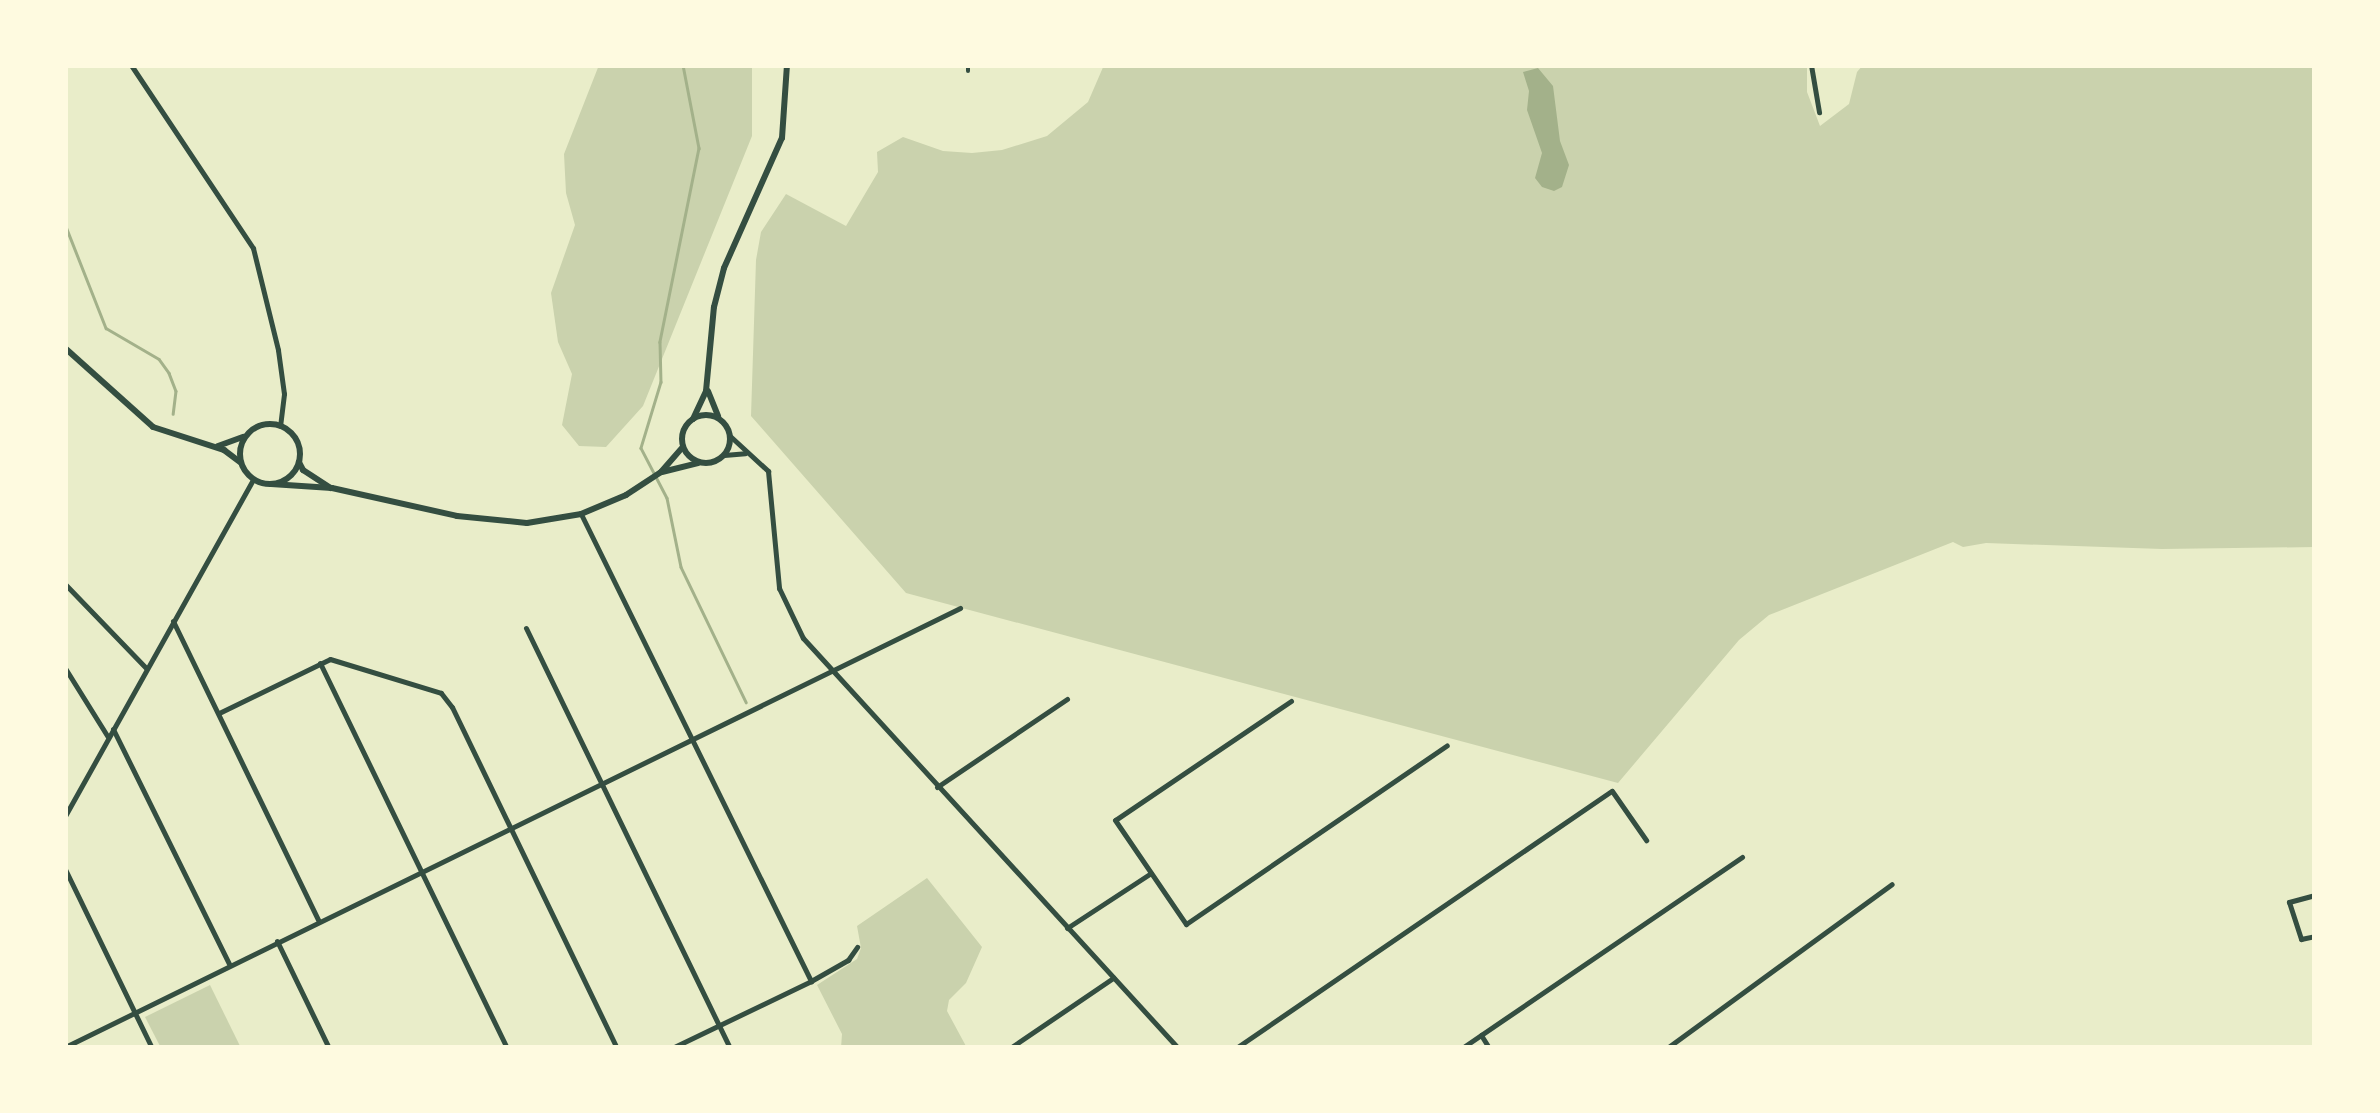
<!DOCTYPE html>
<html>
<head>
<meta charset="utf-8">
<style>
	body { margin:0 }
	#map { position:relative; width:2380px; height:1113px; overflow:hidden; background:#e9edc9; font-family:Manrope,sans-serif }
	div>[style] { position:absolute }
	[style*='--x'] { left:calc(var(--x)*1px); top:calc(var(--y)*1px); width:calc(var(--w)*1px); rotate:calc(var(--a)*1deg) }
	.green>* { inset:0; background:#cad2ad }
	.water>* { inset:0; background:#a3b18a }
	.stream>* { height:2.5px; margin:-1.25px; padding:0 1.25px; transform-origin:1.25px; border-radius:1.25px; background:#a3b18a }
	.pedestrian>* { height:4px; margin:-2px; padding:0 2px; transform-origin:2px; border-radius:2px; background:#344e41 }
	.minor>* { height:5px; margin:-2.5px; padding:0 2.5px; transform-origin:2.5px; border-radius:2.5px; background:#344e41 }
	.tertiary>* { height:6px; margin:-3px; padding:0 3px; transform-origin:3px; border-radius:3px; background:#344e41 }
	.tertiary>.ring { margin:-3px; padding:0; box-sizing:content-box; background:none; border:6px solid #344e41; border-radius:50% }
	span { translate:-50% -50%; white-space:nowrap; text-align:center; line-height:1.15; -webkit-text-stroke:10px #fefae0; paint-order:stroke }
	.frame { position:absolute; inset:0; border:68px solid #fefae0; pointer-events:none }
</style>
</head>
<body>
<div id="map">
	<div class="green">
		<i style="clip-path:polygon(599px 65px,752px 65px,752px 136px,643px 406px,606px 447px,579px 446px,562px 425px,572px 374px,558px 342px,551px 293px,575px 225px,566px 193px,564px 154px)"></i>
		<i style="clip-path:polygon(1104px 65px,1807px 65px,1807px 92px,1820px 126px,1849px 104px,1857px 72px,1863px 65px,2315px 65px,2315px 547px,2162px 549px,1986px 543px,1963px 547px,1953px 542px,1769px 615px,1739px 640px,1618px 783px,906px 593px,751px 416px,756px 260px,761px 232px,786px 194px,846px 226px,878px 172px,877px 152px,903px 137px,943px 151px,972px 153px,1002px 150px,1047px 136px,1088px 102px)"></i>
		<i style="clip-path:polygon(927px 878px,982px 947px,966px 983px,949px 1000px,947px 1011px,967px 1048px,841px 1048px,842px 1034px,817px 985px,857px 959px,861px 948px,857px 926px)"></i>
		<i style="clip-path:polygon(210px 985px,241px 1048px,161px 1048px,145px 1017px)"></i>
	</div>
	<div class="water">
		<i style="clip-path:polygon(1538px 68px,1553px 86px,1560px 141px,1569px 165px,1562px 187px,1554px 191px,1542px 187px,1535px 178px,1542px 153px,1527px 110px,1529px 91px,1523px 72px)"></i>
	</div>
	<div class="stream">
		<i style="--x:683;--y:65;--w:85;--a:79.1"></i>
		<i style="--x:699;--y:148;--w:198;--a:101.4"></i>
		<i style="--x:660;--y:342;--w:40;--a:88.6"></i>
		<i style="--x:661;--y:382;--w:69;--a:106.9"></i>
		<i style="--x:641;--y:448;--w:56;--a:62.5"></i>
		<i style="--x:667;--y:498;--w:70;--a:78.5"></i>
		<i style="--x:681;--y:567;--w:150;--a:64.3"></i>
		<i style="--x:65;--y:224;--w:112;--a:68.5"></i>
		<i style="--x:106;--y:328;--w:61;--a:30.3"></i>
		<i style="--x:159;--y:359;--w:17;--a:54"></i>
		<i style="--x:169;--y:373;--w:19;--a:69"></i>
		<i style="--x:176;--y:391;--w:23;--a:97"></i>
	</div>
	<div class="pedestrian">
		<i style="--x:968;--y:71;--w:6;--a:-90"></i>
	</div>
	<div class="minor">
		<i style="--x:131;--y:65;--w:220;--a:56.3"></i>
		<i style="--x:253;--y:248;--w:105;--a:76.2"></i>
		<i style="--x:278;--y:350;--w:44;--a:82.2"></i>
		<i style="--x:284;--y:394;--w:32;--a:97"></i>
		<i style="--x:1811;--y:65;--w:48;--a:80.3"></i>
		<i style="--x:730;--y:436;--w:52;--a:42.6"></i>
		<i style="--x:768;--y:471;--w:118;--a:84.6"></i>
		<i style="--x:779;--y:588;--w:55;--a:64.4"></i>
		<i style="--x:803;--y:638;--w:556;--a:47.55"></i>
		<i style="--x:724;--y:455;--w:21;--a:-5"></i>
		<i style="--x:581;--y:514;--w:521;--a:63.78"></i>
		<i style="--x:65;--y:584;--w:117;--a:46"></i>
		<i style="--x:173;--y:621;--w:332;--a:64.1"></i>
		<i style="--x:526;--y:628;--w:467;--a:64.1"></i>
		<i style="--x:320;--y:663;--w:428;--a:64.1"></i>
		<i style="--x:65;--y:668;--w:81;--a:58.1"></i>
		<i style="--x:1291;--y:701;--w:212;--a:145.9"></i>
		<i style="--x:1115;--y:820;--w:126;--a:55.7"></i>
		<i style="--x:1186;--y:924;--w:316;--a:-34.4"></i>
		<i style="--x:219;--y:713;--w:123;--a:-25.9"></i>
		<i style="--x:330;--y:659;--w:116;--a:17"></i>
		<i style="--x:441;--y:693;--w:18;--a:52"></i>
		<i style="--x:452;--y:707;--w:379;--a:64.2"></i>
		<i style="--x:113;--y:729;--w:262;--a:63.7"></i>
		<i style="--x:937;--y:787;--w:157;--a:-34.1"></i>
		<i style="--x:65;--y:816;--w:386;--a:-60.8"></i>
		<i style="--x:65;--y:869;--w:199;--a:64.1"></i>
		<i style="--x:2315;--y:895;--w:27;--a:165"></i>
		<i style="--x:2289;--y:902;--w:39;--a:72"></i>
		<i style="--x:2301;--y:939;--w:14;--a:-12"></i>
		<i style="--x:1067;--y:928;--w:100;--a:-33.2"></i>
		<i style="--x:277;--y:941;--w:119;--a:64.1"></i>
		<i style="--x:1481;--y:1035;--w:15;--a:58"></i>
		<i style="--x:65;--y:1047;--w:997;--a:-26.13"></i>
		<i style="--x:672;--y:1048;--w:154;--a:-25.7"></i>
		<i style="--x:811;--y:981;--w:43;--a:-29.6"></i>
		<i style="--x:848;--y:960;--w:16;--a:-55"></i>
		<i style="--x:1010;--y:1048;--w:125;--a:-34.2"></i>
		<i style="--x:1236;--y:1048;--w:455;--a:-34.4"></i>
		<i style="--x:1612;--y:791;--w:60;--a:55.2"></i>
		<i style="--x:1462;--y:1048;--w:339;--a:-34.3"></i>
		<i style="--x:1667;--y:1048;--w:278;--a:-36.1"></i>
	</div>
	<div class="tertiary">
		<i style="--x:65;--y:348;--w:118;--a:41.9"></i>
		<i style="--x:153;--y:427;--w:75;--a:17.9"></i>
		<i style="--x:224;--y:450;--w:21;--a:37"></i>
		<i style="--x:708;--y:391;--w:27;--a:68"></i>
		<i class="ring" style="left:682px;top:415px;width:42px;height:42px"></i>
		<i style="--x:693;--y:419;--w:31;--a:-65"></i>
		<i style="--x:706;--y:391;--w:84;--a:-84.6"></i>
		<i style="--x:714;--y:307;--w:40;--a:-75.6"></i>
		<i style="--x:724;--y:268;--w:142;--a:-66"></i>
		<i style="--x:782;--y:138;--w:73;--a:-86.1"></i>
		<i class="ring" style="left:240px;top:424px;width:54px;height:54px"></i>
		<i style="--x:218;--y:446;--w:27;--a:-20"></i>
		<i style="--x:299;--y:462;--w:9;--a:63"></i>
		<i style="--x:303;--y:470;--w:33;--a:33"></i>
		<i style="--x:662;--y:472;--w:37;--a:-14"></i>
		<i style="--x:271;--y:484;--w:61;--a:3.8"></i>
		<i style="--x:332;--y:488;--w:128;--a:12.6"></i>
		<i style="--x:457;--y:516;--w:70;--a:5.7"></i>
		<i style="--x:527;--y:523;--w:55;--a:-9.5"></i>
		<i style="--x:581;--y:514;--w:49;--a:-22.9"></i>
		<i style="--x:626;--y:495;--w:42;--a:-33.3"></i>
		<i style="--x:661;--y:472;--w:33;--a:-49"></i>
	</div>
	<div class="frame"></div>
</div>
</body>
</html>
